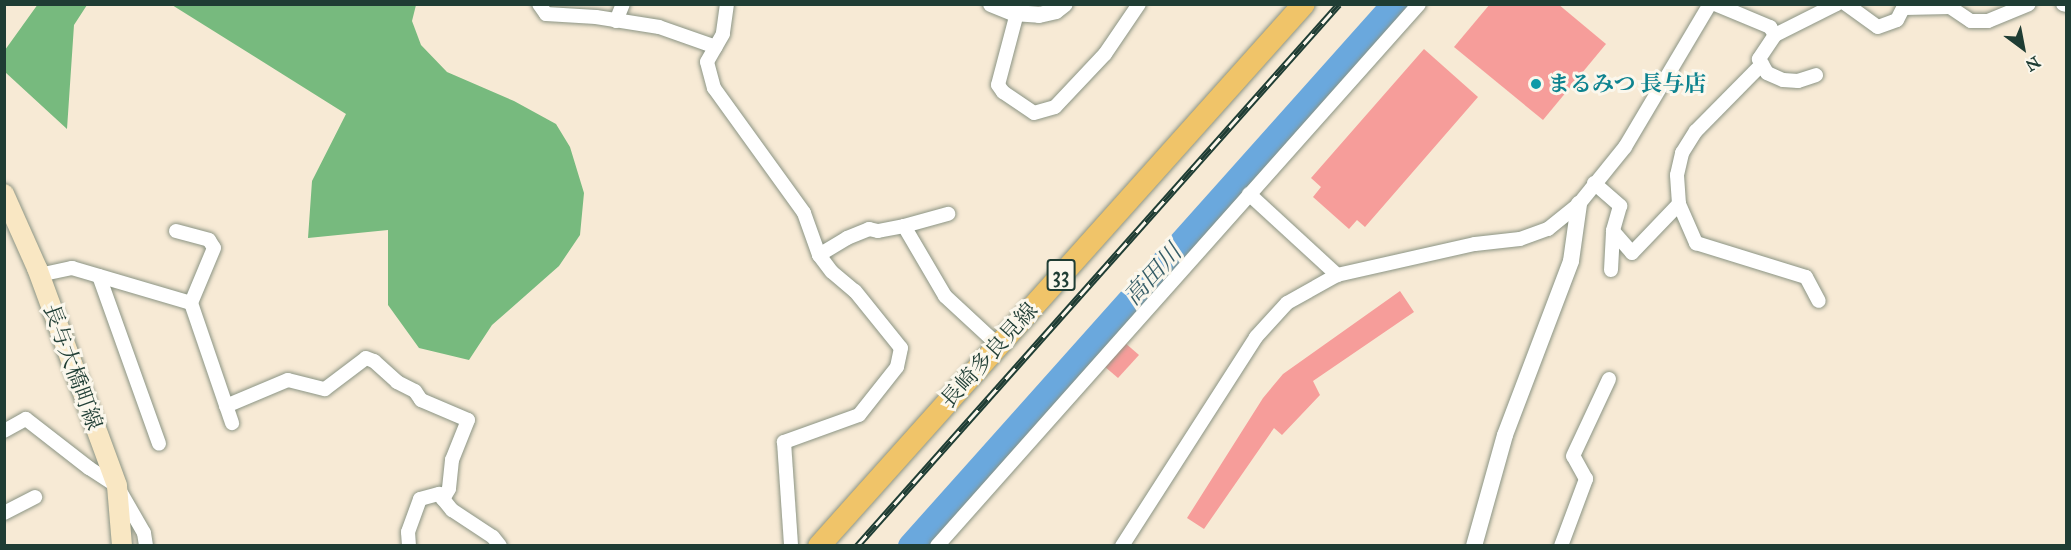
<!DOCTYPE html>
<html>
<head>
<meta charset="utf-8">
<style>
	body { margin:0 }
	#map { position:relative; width:2071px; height:550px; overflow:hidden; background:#f7ead5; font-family:"IM FELL Great Primer","Noto Serif JP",serif }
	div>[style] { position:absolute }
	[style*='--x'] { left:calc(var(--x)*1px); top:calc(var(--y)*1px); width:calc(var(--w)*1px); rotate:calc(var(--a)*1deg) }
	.forest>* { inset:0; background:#77ba7e }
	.river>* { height:27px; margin:-13.5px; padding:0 13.5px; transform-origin:13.5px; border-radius:13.5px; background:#6aa8dd }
	.building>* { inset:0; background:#f69d9a }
	.roads { filter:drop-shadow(0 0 2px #8b9484) drop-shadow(0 0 2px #8b9484) }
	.minor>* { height:14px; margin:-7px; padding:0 7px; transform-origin:7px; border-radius:7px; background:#fff }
	.tertiary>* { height:16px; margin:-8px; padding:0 8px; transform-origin:8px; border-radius:8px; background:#fff }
	.secondary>* { height:20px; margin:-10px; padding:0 10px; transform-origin:10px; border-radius:10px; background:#f9e7c3 }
	.primary>* { height:22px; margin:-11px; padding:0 11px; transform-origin:11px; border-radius:11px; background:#f0c469 }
	.rail>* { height:7px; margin-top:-3.5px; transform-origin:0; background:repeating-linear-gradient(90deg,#fbf7ec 0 14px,#1f3d34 0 28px); box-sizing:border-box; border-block:2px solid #1f3d34 }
	.dots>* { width:16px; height:16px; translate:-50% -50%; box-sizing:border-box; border:3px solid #fbf7ec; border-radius:50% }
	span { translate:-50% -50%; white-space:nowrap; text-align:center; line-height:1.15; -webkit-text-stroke:6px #fbf7ec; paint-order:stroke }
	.shield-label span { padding:2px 4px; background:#fbf7ec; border:2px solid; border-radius:4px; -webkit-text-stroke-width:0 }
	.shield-label { font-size:21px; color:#1f3d34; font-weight:700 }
	.culture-label { font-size:22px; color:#0d838f; font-weight:700 }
	.left { translate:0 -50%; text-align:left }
	.street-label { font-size:22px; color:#1f3d34 }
	.water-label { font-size:24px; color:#365d67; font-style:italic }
	.frame { position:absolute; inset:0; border:6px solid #1f3d34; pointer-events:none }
	.north { position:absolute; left:1993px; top:18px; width:60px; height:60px; -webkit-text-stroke:4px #fbf7ec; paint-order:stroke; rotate:148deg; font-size:16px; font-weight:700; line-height:24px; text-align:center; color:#1f3d34 }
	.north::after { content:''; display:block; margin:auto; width:21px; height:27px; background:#1f3d34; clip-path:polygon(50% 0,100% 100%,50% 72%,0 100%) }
</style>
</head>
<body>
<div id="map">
	<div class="forest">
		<i style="clip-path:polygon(38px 4px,87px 5px,74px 25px,67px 129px,5px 72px,5px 50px)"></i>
		<i style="clip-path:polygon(172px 5px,416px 5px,412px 21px,421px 45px,447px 72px,514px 101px,556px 124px,570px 147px,584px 193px,580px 235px,559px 266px,492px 325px,469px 360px,419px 348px,388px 305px,388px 230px,308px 238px,312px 181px,346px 114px)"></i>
	</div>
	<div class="river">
		<i style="--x:911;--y:546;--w:727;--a:-48.24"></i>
	</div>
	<div class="building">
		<i style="clip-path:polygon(1490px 4px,1558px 4px,1606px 44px,1543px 120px,1454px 47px)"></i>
		<i style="clip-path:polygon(1424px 49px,1478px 97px,1365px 227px,1357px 220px,1349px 229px,1313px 197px,1321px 187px,1311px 178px)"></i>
		<i style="clip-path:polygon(1400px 291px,1414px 312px,1313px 381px,1320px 395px,1282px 435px,1274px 428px,1204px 529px,1187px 518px,1263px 398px,1283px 374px)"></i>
		<i style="clip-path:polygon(1124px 342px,1139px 355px,1118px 378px,1104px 366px)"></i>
	</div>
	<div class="roads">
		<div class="minor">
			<i style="--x:539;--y:4;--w:12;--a:55"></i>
			<i style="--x:546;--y:14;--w:50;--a:3.4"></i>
			<i style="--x:596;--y:17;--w:64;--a:9"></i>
			<i style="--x:659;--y:27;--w:60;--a:19.3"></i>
			<i style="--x:727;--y:4;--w:30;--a:98"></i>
			<i style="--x:723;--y:34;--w:32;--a:120"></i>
			<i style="--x:707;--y:62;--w:27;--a:75"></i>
			<i style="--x:714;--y:88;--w:154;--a:54.2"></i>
			<i style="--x:804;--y:213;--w:45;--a:70.3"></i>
			<i style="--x:819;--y:255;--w:21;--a:53"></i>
			<i style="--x:832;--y:272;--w:30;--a:40"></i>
			<i style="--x:855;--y:291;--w:73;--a:51.1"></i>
			<i style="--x:901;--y:348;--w:19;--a:102"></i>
			<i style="--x:897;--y:367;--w:61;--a:128.4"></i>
			<i style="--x:859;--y:415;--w:80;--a:160.2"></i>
			<i style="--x:784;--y:442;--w:104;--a:86.1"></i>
			<i style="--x:1715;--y:4;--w:60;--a:22.7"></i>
			<i style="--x:1770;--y:27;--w:9;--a:58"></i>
			<i style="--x:1775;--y:35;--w:69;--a:-26.6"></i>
			<i style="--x:1846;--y:4;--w:39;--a:36"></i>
			<i style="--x:1878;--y:27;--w:20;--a:-20"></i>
			<i style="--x:1897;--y:20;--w:18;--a:-63"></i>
			<i style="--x:2063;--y:4;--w:3;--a:18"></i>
			<i style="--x:1905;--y:8;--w:45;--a:-1.3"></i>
			<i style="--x:1950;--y:7;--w:25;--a:34"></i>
			<i style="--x:1971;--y:21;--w:17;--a:0"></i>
			<i style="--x:1988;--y:21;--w:44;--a:-22.5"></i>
			<i style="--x:1017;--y:13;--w:74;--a:104.8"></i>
			<i style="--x:998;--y:85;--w:9;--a:54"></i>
			<i style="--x:1003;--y:92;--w:37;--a:34"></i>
			<i style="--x:1034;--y:113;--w:22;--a:-16"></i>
			<i style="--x:1055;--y:107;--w:73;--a:-46.7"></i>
			<i style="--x:1105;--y:54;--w:60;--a:-55.8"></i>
			<i style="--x:616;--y:21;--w:18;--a:-68"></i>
			<i style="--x:1775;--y:35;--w:29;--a:124"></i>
			<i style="--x:1759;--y:59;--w:16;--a:60"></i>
			<i style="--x:1767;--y:73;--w:17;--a:24"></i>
			<i style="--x:1783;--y:80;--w:15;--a:4"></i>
			<i style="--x:1798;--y:81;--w:19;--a:-18"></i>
			<i style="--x:1594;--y:183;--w:35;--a:41"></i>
			<i style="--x:1620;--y:206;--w:26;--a:106"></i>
			<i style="--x:1613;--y:231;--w:29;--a:49"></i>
			<i style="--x:1632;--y:253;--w:68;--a:-46.2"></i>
			<i style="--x:1679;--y:204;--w:29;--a:-94"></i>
			<i style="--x:1677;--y:175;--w:23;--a:-77"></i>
			<i style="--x:1682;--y:153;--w:26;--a:-58"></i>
			<i style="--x:1696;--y:131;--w:94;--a:-45.4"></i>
			<i style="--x:1249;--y:194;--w:120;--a:42.6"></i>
			<i style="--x:1679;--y:204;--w:43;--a:66.4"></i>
			<i style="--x:1696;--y:243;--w:115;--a:17.2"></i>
			<i style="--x:1806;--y:277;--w:27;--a:62"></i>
			<i style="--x:904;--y:226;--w:46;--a:-15.3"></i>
			<i style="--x:176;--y:231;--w:34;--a:15"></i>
			<i style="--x:209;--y:240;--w:9;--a:58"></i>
			<i style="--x:214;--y:248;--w:60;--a:112.7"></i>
			<i style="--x:819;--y:255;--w:33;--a:-31"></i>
			<i style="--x:847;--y:238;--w:24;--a:-22"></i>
			<i style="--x:869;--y:229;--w:9;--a:13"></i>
			<i style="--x:878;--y:231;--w:26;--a:-11"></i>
			<i style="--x:904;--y:226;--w:81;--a:59.6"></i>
			<i style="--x:945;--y:296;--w:72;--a:42.8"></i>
			<i style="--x:1611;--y:270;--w:39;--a:-87"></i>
			<i style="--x:39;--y:275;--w:34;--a:-12"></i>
			<i style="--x:72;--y:268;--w:124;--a:16.4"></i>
			<i style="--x:191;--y:303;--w:127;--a:71.1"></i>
			<i style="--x:99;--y:276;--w:178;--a:70.3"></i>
			<i style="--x:226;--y:406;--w:67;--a:-22.8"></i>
			<i style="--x:288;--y:380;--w:38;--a:14"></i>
			<i style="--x:325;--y:389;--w:51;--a:-37.1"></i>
			<i style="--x:366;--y:358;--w:9;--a:21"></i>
			<i style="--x:374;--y:361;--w:31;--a:42"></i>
			<i style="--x:397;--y:382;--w:20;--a:27"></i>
			<i style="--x:415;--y:391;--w:11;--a:56"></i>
			<i style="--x:421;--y:400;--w:51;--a:23.1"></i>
			<i style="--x:468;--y:420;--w:43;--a:111.8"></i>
			<i style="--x:452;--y:460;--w:29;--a:96"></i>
			<i style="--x:449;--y:489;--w:12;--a:121"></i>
			<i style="--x:4;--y:431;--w:25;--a:-29"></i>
			<i style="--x:26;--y:419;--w:80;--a:37.9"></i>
			<i style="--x:89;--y:468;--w:33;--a:33"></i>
			<i style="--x:117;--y:486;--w:54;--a:60.1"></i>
			<i style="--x:144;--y:533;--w:13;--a:81"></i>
			<i style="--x:4;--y:513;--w:35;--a:-27"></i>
			<i style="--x:409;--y:546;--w:14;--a:-94"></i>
			<i style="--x:408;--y:532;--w:35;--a:-70"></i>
			<i style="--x:420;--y:499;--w:20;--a:-15"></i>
			<i style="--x:439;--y:494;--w:21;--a:51"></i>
			<i style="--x:452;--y:510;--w:49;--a:33.4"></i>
			<i style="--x:493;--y:537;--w:11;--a:52"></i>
			<i style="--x:937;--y:546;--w:725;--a:-48.35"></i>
			<i style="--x:1122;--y:546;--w:248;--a:-57.3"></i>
			<i style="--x:1256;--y:337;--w:46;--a:-47.6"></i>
			<i style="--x:1287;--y:303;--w:57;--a:-29.2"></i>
			<i style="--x:1337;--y:275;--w:141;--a:-12.7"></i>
			<i style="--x:1475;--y:244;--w:45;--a:-6.3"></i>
			<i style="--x:1520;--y:239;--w:30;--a:-20"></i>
			<i style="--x:1548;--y:229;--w:40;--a:-39"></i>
			<i style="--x:1579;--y:204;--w:73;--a:-51.1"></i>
			<i style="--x:1625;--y:147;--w:166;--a:-59.3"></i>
			<i style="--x:1561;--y:546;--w:72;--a:-69.5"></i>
			<i style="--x:1586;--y:479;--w:26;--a:-119"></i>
			<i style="--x:1573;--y:456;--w:85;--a:-64.9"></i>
		</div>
		<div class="tertiary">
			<i style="--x:991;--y:4;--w:24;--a:22"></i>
			<i style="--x:1013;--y:13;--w:26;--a:4"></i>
			<i style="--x:1039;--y:15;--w:17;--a:-13"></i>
			<i style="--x:1056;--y:11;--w:11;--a:-38"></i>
			<i style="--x:1474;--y:546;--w:115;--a:-74.4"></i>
			<i style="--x:1505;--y:435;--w:186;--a:-69.2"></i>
			<i style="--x:1571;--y:261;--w:58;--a:-82"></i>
		</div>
		<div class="secondary">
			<i style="--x:4;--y:194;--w:81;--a:66"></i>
			<i style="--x:37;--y:268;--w:232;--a:69.8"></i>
			<i style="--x:117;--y:486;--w:60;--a:85.2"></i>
		</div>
		<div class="primary">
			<i style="--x:819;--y:546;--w:727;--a:-48.18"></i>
		</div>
	</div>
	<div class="rail">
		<i style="--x:857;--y:546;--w:725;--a:-48.35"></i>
	</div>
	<div class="dots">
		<i style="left:1536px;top:84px;background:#0f9aa8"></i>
	</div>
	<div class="shield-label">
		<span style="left:1061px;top:275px">33</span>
	</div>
	<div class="culture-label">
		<span class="left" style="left:1548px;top:84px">まるみつ 長与店</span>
	</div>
	<div class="street-label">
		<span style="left:989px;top:355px;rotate:-48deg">長崎多良見線</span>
		<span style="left:73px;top:367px;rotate:70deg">長与大橋町線</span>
	</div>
	<div class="water-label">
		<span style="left:1153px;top:275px;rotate:-48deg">高田川</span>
	</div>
	<div class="frame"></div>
	<div class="north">N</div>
</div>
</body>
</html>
